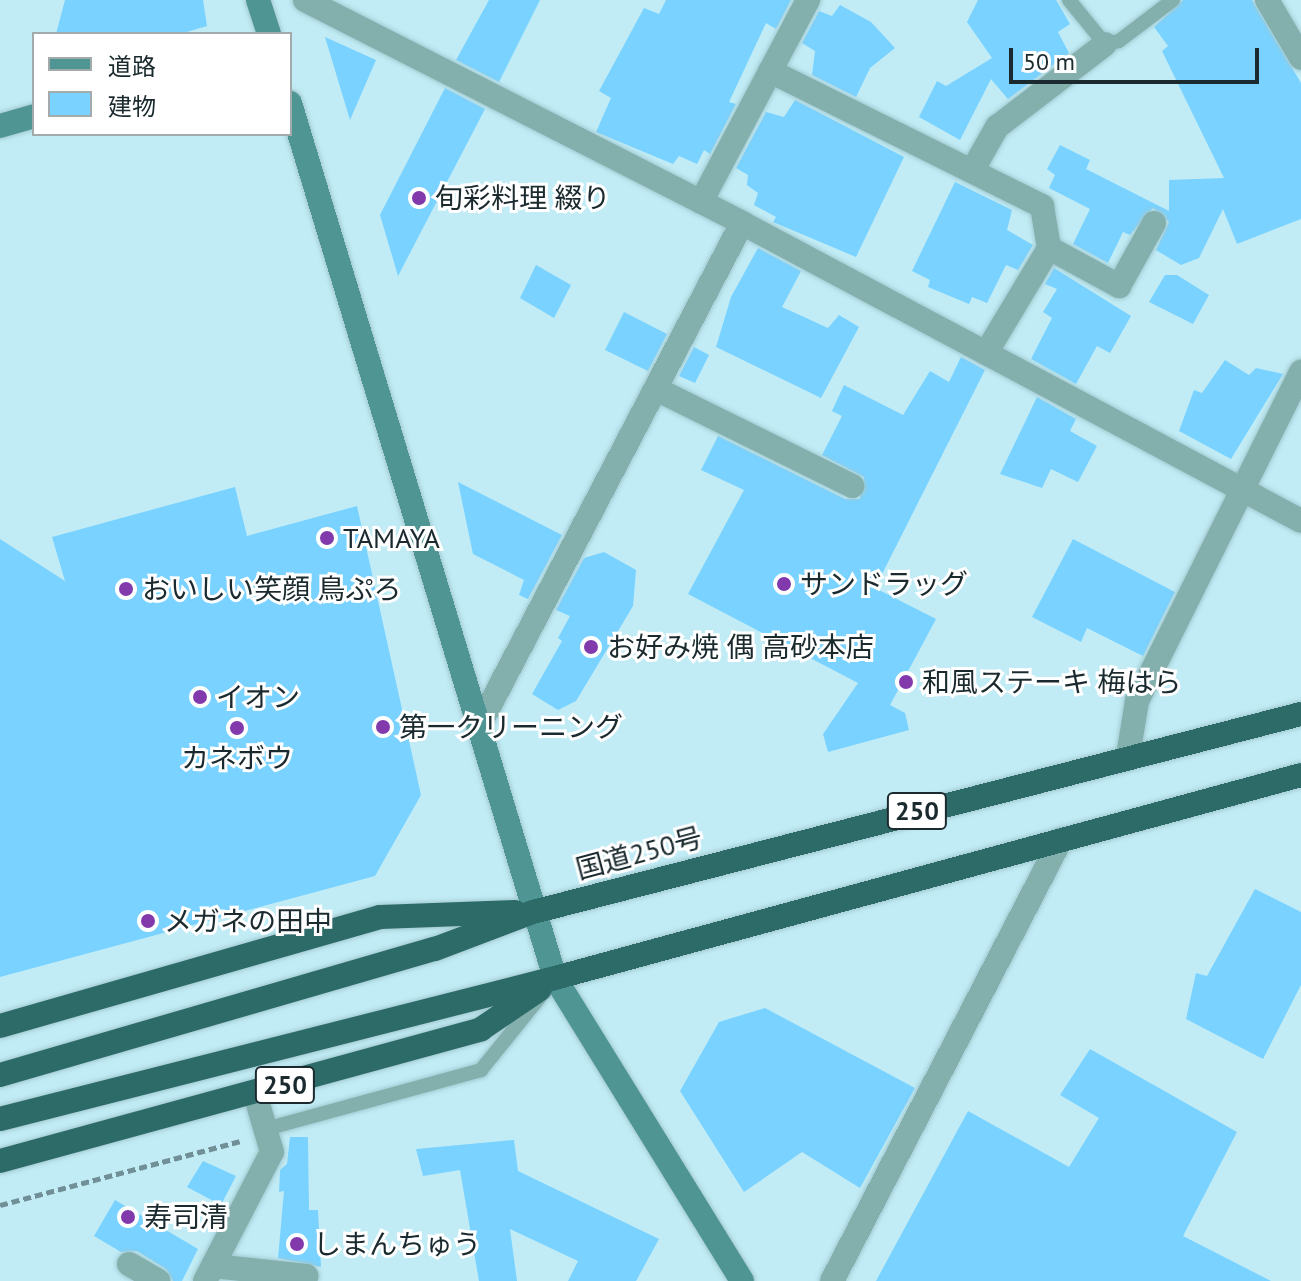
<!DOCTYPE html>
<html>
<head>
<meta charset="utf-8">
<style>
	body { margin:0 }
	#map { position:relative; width:1301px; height:1281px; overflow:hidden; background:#c1ecf5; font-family:"PT Sans","Noto Sans JP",sans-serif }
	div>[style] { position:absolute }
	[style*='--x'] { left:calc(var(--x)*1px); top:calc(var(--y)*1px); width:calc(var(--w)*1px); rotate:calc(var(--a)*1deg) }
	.building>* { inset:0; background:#79d2ff }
	.path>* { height:5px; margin-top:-2.5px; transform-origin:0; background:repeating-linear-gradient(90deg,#718f96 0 8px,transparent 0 12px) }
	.roads { filter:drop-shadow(0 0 2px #a3c9d1) drop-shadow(0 0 2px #a3c9d1) }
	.lane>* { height:14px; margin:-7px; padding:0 7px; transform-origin:7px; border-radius:7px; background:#83afad }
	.street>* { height:24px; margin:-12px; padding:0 12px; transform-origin:12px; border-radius:12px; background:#83afad }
	.secondary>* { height:24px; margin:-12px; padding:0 12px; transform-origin:12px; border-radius:12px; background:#4e9593 }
	.highway>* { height:24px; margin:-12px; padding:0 12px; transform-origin:12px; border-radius:12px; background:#2d6b69 }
	.dots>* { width:22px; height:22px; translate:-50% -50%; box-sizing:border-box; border:4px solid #fff; border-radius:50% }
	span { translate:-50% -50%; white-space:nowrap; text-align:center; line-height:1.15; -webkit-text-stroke:6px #fff; paint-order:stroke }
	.shield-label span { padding:2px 6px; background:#fff; border:2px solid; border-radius:6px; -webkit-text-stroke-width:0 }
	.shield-label { font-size:26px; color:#1a2a2e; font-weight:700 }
	.poi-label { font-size:28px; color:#1a2a2e }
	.left { translate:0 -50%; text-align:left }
	.street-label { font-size:28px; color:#1a2a2e }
	.legend { position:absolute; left:32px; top:32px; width:260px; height:104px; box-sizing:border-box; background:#fff; border:2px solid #a3aaab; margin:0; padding:10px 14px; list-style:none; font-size:24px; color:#1a2a2e }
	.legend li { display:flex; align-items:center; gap:16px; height:40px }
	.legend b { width:40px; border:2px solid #a3aaab }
	.scale { position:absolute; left:1009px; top:48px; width:250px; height:36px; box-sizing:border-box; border:4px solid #1a2a2e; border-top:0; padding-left:10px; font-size:24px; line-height:28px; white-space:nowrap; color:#1a2a2e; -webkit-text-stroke:6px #fff; paint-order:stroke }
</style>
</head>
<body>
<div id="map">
	<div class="building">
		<i style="clip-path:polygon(65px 0,203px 0,207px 26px,180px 34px,56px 34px)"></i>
		<i style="clip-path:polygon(489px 0,540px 0,499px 82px,456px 60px)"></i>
		<i style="clip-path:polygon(666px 0,791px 0,776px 29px,766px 23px,729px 102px,736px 104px,710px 154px,704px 150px,697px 164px,679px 156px,673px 164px,596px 132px,611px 98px,599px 91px,644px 8px,659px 14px)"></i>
		<i style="clip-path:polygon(978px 0,1056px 0,1070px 24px,1058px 32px,1069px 53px,1008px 99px,991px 79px,960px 140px,919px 117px,937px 81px,946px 86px,992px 58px,967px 22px)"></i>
		<i style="clip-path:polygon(1183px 0,1252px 0,1301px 83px,1301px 219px,1237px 244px,1223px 209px,1199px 258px,1181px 265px,1156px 250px,1169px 222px,1153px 208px,1130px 235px,1123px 232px,1108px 263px,1073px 244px,1090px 209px,1049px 188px,1055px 175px,1047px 169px,1060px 145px,1090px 160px,1086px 169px,1169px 211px,1169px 180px,1224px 178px,1162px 51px,1168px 46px,1154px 27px)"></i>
		<i style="clip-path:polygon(840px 5px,871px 22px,895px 48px,870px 68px,856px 97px,812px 75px,815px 51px,802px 43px,819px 11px,832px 16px)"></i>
		<i style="clip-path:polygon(325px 37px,376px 60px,350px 120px)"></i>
		<i style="clip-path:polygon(445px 88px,485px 109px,398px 276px,380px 215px)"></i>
		<i style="clip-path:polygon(795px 100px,904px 157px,856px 257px,773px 222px,776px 217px,754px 205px,758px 193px,747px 185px,748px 175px,736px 168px,766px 112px,784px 117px)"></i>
		<i style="clip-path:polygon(955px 182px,1012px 210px,1007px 230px,1033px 245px,1018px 270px,1006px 265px,987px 303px,972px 297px,969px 304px,928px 287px,930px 280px,912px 271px)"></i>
		<i style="clip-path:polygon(758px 248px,801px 271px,782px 307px,828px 328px,839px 315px,859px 327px,821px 398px,716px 347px,731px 297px)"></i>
		<i style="clip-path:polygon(536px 265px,571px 285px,554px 318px,520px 298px)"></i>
		<i style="clip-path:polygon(1054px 268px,1131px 316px,1110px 353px,1097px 346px,1076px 384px,1031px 359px,1052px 318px,1043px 312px,1057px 289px,1045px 284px)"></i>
		<i style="clip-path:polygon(1165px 275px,1177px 275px,1209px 295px,1193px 324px,1149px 302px)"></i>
		<i style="clip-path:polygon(624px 312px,667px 334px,648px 371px,605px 350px)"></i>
		<i style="clip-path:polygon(694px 347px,709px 355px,695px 383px,679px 376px)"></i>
		<i style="clip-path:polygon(961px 357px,985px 370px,875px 588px,936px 619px,890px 705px,905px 713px,909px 730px,828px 752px,823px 734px,858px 683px,688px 594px,744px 490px,701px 470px,718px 436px,845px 499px,860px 499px,864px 477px,822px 455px,842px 416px,832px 411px,844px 385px,903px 415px,930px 371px,949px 382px)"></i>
		<i style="clip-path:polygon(1225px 360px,1249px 375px,1256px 368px,1283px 374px,1231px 459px,1179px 431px,1194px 390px,1202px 393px)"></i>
		<i style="clip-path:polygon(1037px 397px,1076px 419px,1070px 431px,1097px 446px,1078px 482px,1051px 469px,1042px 488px,1000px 474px)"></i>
		<i style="clip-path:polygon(458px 482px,562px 535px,528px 599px,519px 595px,524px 580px,473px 554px)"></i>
		<i style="clip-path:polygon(235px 487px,247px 536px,357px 506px,421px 795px,375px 876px,0 977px,0 539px,65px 581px,52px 537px)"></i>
		<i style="clip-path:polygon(1073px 539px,1175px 592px,1143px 656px,1087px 628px,1081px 642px,1032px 617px)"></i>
		<i style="clip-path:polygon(604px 552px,636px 570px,633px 606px,576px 701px,558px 710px,532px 694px,562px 641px,558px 638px,570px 616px,556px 610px,584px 558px)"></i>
		<i style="clip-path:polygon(1255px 889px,1301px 912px,1301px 985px,1263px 1059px,1186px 1019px,1196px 973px,1207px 976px)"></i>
		<i style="clip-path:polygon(765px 1008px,915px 1088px,860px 1188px,802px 1152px,744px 1192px,680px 1091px,719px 1022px)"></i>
		<i style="clip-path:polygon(1090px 1049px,1237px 1132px,1183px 1236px,1271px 1281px,876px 1281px,968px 1111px,1069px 1167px,1099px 1118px,1060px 1095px)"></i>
		<i style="clip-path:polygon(290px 1137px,308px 1137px,309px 1210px,318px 1210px,321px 1267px,278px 1258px,284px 1191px,279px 1192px,280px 1170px,287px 1164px)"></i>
		<i style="clip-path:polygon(514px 1140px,518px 1171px,659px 1239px,636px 1281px,568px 1281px,578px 1261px,510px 1229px,517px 1281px,479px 1281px,460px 1170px,423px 1176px,416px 1149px)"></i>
		<i style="clip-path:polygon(203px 1161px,236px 1176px,221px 1205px,187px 1187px)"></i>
		<i style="clip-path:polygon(115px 1200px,198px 1249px,182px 1281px,173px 1281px,166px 1269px,137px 1251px,121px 1252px,94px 1236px)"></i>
	</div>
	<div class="path">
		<i style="--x:0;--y:1205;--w:248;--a:-14.9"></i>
	</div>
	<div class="roads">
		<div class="lane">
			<i style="--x:1069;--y:0;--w:57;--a:50.7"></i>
			<i style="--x:1105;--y:44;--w:14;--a:-12"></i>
			<i style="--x:1119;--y:41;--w:68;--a:-37.2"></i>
			<i style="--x:266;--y:1129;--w:223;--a:-15.3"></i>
			<i style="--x:481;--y:1070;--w:94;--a:-51.1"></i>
		</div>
		<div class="street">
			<i style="--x:305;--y:0;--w:491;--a:27"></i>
			<i style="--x:742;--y:223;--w:633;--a:28.06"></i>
			<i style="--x:1267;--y:0;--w:67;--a:59.6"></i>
			<i style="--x:770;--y:71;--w:304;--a:26.4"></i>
			<i style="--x:1042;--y:206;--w:43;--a:80.5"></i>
			<i style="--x:1049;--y:248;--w:80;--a:28.5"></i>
			<i style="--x:1119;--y:286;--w:72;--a:-60.9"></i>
			<i style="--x:972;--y:171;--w:51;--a:-60.4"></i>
			<i style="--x:997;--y:127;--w:136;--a:-37.5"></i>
			<i style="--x:701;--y:202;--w:229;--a:-62.1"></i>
			<i style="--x:986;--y:353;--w:122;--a:-59"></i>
			<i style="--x:656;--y:389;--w:219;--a:26.3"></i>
			<i style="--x:478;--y:728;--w:570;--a:-62.4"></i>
			<i style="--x:1128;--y:756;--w:56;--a:-80.7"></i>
			<i style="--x:1137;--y:701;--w:368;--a:-63.5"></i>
			<i style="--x:129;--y:1264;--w:34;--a:30"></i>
			<i style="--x:213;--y:1266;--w:94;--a:6.1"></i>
			<i style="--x:205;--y:1281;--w:145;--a:-62.6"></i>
			<i style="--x:272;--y:1152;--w:60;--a:-106.3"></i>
			<i style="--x:832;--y:1281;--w:497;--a:-62.6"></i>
		</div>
		<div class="secondary">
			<i style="--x:258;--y:0;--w:36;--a:72"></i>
			<i style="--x:290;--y:103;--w:914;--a:73.15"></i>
			<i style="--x:555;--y:978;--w:356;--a:58.3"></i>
			<i style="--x:0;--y:126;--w:35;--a:-16"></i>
		</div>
		<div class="highway">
			<i style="--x:0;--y:1026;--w:395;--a:-16"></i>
			<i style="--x:380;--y:917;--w:135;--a:-2.1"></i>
			<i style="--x:0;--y:1075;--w:453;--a:-16.2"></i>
			<i style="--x:435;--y:949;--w:105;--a:-20.7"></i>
			<i style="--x:533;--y:912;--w:793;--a:-14.46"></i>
			<i style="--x:0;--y:1119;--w:573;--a:-14.25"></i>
			<i style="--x:555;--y:978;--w:773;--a:-15.22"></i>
			<i style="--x:0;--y:1161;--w:499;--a:-15.3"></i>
			<i style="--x:481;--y:1029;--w:71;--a:-34.1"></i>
		</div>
	</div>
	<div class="dots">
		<i style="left:419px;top:198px;background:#8139ac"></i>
		<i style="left:327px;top:538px;background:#8139ac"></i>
		<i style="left:784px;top:584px;background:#8139ac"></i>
		<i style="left:126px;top:589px;background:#8139ac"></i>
		<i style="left:591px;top:647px;background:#8139ac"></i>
		<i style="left:906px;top:682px;background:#8139ac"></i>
		<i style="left:200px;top:697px;background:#8139ac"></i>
		<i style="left:383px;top:727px;background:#8139ac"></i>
		<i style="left:237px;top:728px;background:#8139ac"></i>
		<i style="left:148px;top:921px;background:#8139ac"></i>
		<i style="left:128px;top:1217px;background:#8139ac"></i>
		<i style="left:297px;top:1244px;background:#8139ac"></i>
	</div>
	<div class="shield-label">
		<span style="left:917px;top:811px">250</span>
		<span style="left:285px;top:1085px">250</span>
	</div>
	<div class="poi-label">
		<span class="left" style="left:435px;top:198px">旬彩料理 綴り</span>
		<span class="left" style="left:343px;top:538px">TAMAYA</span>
		<span class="left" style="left:800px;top:584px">サンドラッグ</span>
		<span class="left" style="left:142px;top:589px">おいしい笑顔 鳥ぷろ</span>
		<span class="left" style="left:607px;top:647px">お好み焼 偶 高砂本店</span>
		<span class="left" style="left:922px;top:682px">和風ステーキ 梅はら</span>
		<span class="left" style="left:216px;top:697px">イオン</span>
		<span class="left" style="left:399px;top:727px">第一クリーニング</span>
		<span style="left:237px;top:758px">カネボウ</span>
		<span class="left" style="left:164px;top:921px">メガネの田中</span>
		<span class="left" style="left:144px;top:1217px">寿司清</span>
		<span class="left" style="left:313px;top:1244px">しまんちゅう</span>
	</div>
	<div class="street-label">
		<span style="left:639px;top:853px;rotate:-15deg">国道250号</span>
	</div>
	<ul class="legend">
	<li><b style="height:10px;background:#4e9593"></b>道路</li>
	<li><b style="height:22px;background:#79d2ff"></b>建物</li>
	</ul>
	<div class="scale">50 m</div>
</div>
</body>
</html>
